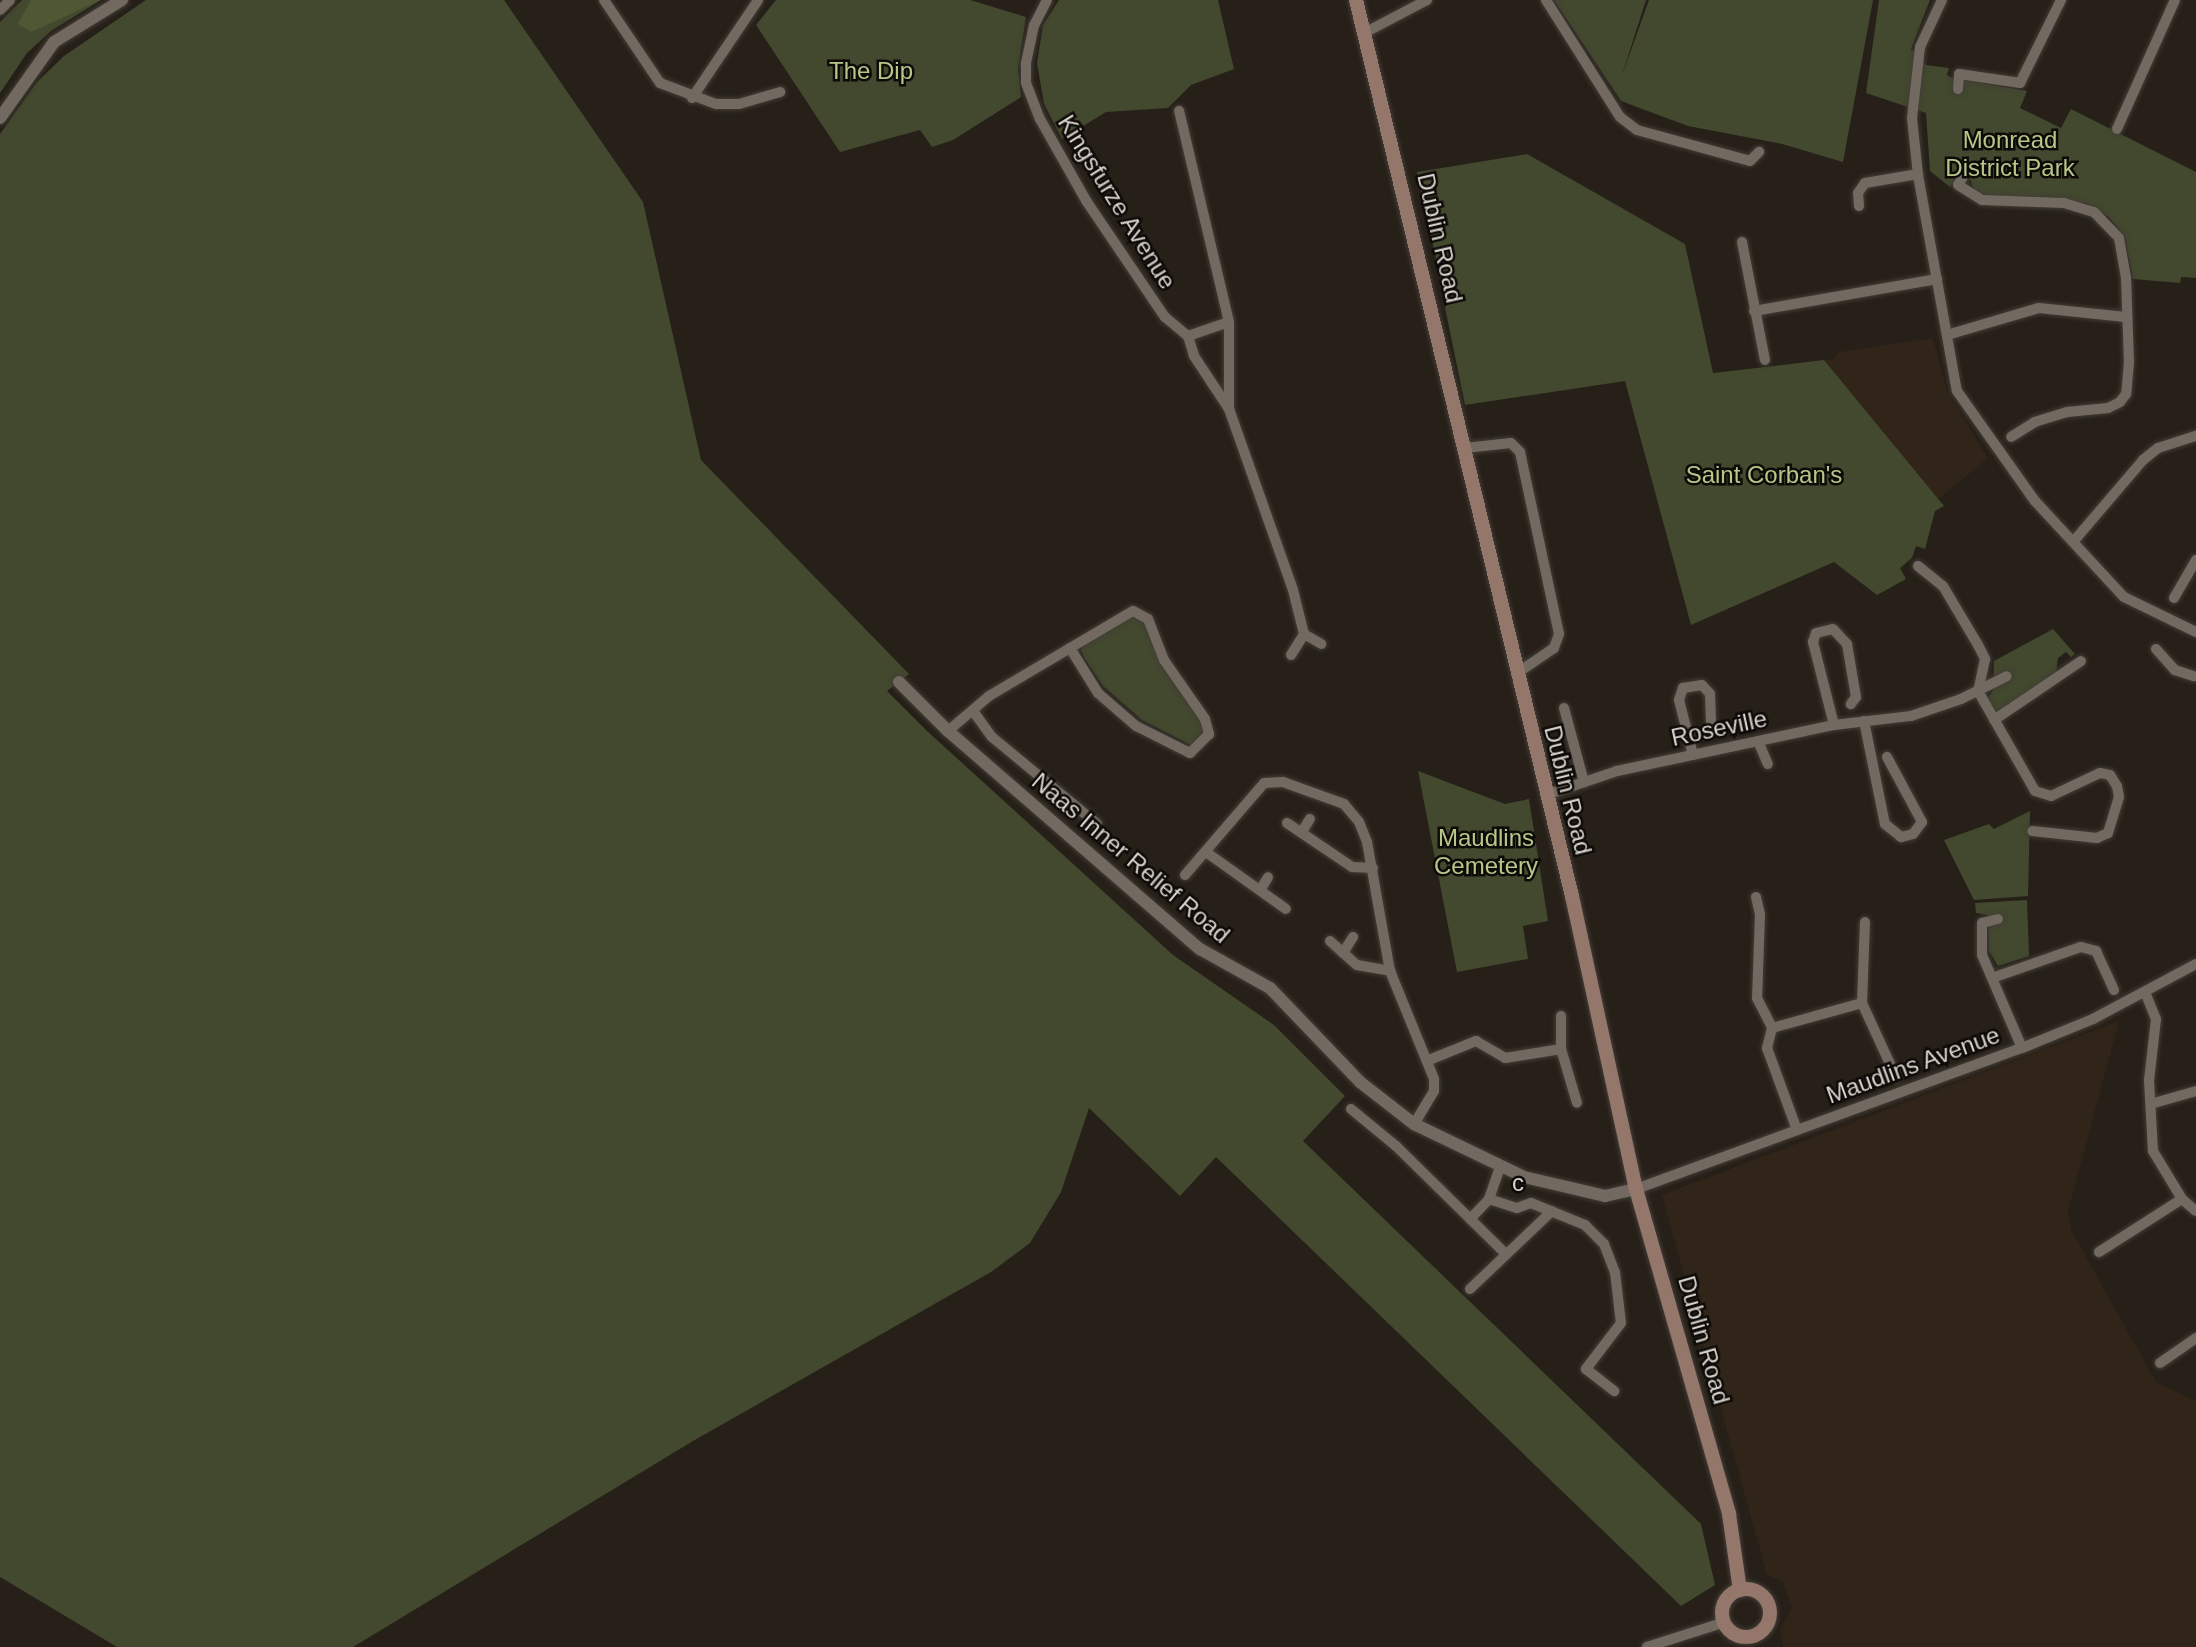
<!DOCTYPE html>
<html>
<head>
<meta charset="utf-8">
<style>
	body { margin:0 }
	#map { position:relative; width:2196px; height:1647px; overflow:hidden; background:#262018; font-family:Arial,sans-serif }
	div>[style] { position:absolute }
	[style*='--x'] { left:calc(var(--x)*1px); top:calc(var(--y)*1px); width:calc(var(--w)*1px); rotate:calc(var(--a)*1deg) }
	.built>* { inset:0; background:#302518 }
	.green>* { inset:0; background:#42492e }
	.forest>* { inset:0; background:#4f5735 }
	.roads { filter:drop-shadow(0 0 2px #433d38) drop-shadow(0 0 2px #433d38) }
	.minor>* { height:10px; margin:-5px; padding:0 5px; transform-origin:5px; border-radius:5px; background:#726a60 }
	.tertiary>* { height:12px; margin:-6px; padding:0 6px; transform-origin:6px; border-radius:6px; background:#726a60 }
	.secondary>* { height:14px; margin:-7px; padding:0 7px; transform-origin:7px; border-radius:7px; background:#95766a }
	.secondary>.ring { margin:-7px; padding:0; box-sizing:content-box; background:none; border:14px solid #95766a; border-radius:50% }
	span { translate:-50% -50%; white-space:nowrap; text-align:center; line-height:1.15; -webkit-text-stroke:5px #0d0a07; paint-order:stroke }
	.park-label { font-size:24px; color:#b7c689 }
	.street-label { font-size:24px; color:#d7d2cd }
</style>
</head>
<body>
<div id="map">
	<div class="built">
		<i style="clip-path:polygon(1933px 338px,1947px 391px,1988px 458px,1936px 501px,1824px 360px,1832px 360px,1839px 352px)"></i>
		<i style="clip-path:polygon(2119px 1021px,2068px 1211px,2071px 1230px,2156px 1382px,2196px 1401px,2196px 1647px,1783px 1647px,1780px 1629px,1792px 1608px,1783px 1581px,1767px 1575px,1662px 1195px)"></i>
	</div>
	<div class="green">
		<i style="clip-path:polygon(22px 0,101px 0,51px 31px,27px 53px,0 93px,0 22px)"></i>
		<i style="clip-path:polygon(146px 0,504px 0,643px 202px,701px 460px,909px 674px,887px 691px,926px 730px,1173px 955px,1274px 1025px,1345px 1096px,1303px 1141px,1701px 1524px,1715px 1585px,1681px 1606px,1216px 1157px,1180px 1196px,1089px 1108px,1061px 1192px,1030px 1243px,991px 1272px,693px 1441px,353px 1647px,117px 1647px,0 1577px,0 134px,37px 82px,64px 56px)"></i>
		<i style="clip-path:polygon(776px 0,970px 0,1026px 17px,1018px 69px,1021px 97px,953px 140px,932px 147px,920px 130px,840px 152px,756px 25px)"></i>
		<i style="clip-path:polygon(1059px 0,1218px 0,1234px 69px,1191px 85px,1168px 108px,1106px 112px,1062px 139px,1044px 104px,1037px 63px,1043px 25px)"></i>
		<i style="clip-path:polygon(1554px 0,1646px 0,1621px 78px,1649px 0,1873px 0,1843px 162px,1782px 144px,1688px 126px,1621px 101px)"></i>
		<i style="clip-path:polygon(1879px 0,1930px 0,1911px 49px,1926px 65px,1949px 68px,1947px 75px,1952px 78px,2027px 91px,2020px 108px,2061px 128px,2071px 109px,2196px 172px,2196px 278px,2181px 277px,2180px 283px,2133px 279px,2125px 237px,2109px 217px,2088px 204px,2055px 197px,1985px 196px,1974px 191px,1969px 175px,1961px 170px,1950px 187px,1930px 171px,1926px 113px,1866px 93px)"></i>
		<i style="clip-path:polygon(1527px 154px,1685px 244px,1713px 373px,1824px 360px,1944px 506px,1935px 511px,1925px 549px,1916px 546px,1912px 558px,1900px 568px,1906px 579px,1877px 595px,1834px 562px,1691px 625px,1625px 381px,1465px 405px,1445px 308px,1454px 291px,1441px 281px,1417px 172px)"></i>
		<i style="clip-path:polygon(1135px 615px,1145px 620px,1167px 672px,1201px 718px,1204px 730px,1191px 745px,1142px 720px,1103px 686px,1084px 657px,1081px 649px,1087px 643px)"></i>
		<i style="clip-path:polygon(2053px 629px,2075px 654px,2071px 657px,2066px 652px,2058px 658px,2056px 673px,1995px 714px,1988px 698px,1993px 690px,1994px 661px)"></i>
		<i style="clip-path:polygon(1418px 771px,1505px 804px,1529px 799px,1548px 921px,1523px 926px,1528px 959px,1457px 972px)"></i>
		<i style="clip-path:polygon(2030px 811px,2028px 896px,1974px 900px,1944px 840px,1989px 824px,1994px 829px)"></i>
		<i style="clip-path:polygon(2027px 900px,2029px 956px,1998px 966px,1989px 951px,1988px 915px,1976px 913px,1975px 903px)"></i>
	</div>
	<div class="forest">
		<i style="clip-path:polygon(31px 0,101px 0,31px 32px,18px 24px)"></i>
	</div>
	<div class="roads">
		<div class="minor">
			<i style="--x:604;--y:0;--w:100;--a:56"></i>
			<i style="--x:660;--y:83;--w:60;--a:20.6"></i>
			<i style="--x:716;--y:104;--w:23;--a:0"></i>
			<i style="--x:739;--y:104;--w:43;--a:-16.3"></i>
			<i style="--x:1047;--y:0;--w:28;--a:117"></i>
			<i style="--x:1034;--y:25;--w:40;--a:102"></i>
			<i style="--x:1026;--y:64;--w:19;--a:90"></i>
			<i style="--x:1026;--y:83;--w:39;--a:69"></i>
			<i style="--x:1040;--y:119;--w:95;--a:60.5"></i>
			<i style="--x:1087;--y:202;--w:139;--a:55.9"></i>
			<i style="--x:1165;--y:317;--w:30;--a:40"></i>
			<i style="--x:1188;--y:336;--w:43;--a:-18.9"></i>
			<i style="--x:1229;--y:322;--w:217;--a:-103.3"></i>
			<i style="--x:1546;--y:0;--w:138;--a:57.7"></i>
			<i style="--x:1620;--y:117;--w:21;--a:37"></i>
			<i style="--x:1637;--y:130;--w:117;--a:15.3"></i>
			<i style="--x:1750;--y:161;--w:13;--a:-45"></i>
			<i style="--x:1942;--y:0;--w:52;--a:115.1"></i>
			<i style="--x:1920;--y:47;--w:71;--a:96.4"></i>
			<i style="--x:1912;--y:118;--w:57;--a:84"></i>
			<i style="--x:1918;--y:175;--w:219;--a:79.8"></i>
			<i style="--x:1957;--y:391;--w:135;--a:54.7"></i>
			<i style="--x:2035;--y:501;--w:131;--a:47.2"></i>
			<i style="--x:2124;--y:597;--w:80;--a:25.9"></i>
			<i style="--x:0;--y:10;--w:14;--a:-45"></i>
			<i style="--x:1366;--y:32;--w:69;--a:-27.7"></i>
			<i style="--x:1958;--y:89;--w:15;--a:-86"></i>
			<i style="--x:1959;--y:74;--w:62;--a:8.4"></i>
			<i style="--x:2020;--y:83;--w:93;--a:-63.7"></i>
			<i style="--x:692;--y:98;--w:118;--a:-56"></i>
			<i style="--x:2117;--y:129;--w:141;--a:-65.8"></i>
			<i style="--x:1966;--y:172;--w:15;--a:122"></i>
			<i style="--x:1958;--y:185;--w:28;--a:32"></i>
			<i style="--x:1982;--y:200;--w:82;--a:2.1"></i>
			<i style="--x:2064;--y:203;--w:31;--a:17"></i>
			<i style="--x:2094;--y:212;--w:36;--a:46"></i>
			<i style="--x:2119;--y:238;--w:40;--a:80"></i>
			<i style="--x:2126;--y:277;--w:85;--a:88"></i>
			<i style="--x:2129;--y:362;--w:32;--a:95"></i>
			<i style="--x:2126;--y:394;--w:10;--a:127"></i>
			<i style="--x:2120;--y:402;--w:13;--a:153"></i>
			<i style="--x:2108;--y:408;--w:41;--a:174.4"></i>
			<i style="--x:2067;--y:412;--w:34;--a:163"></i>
			<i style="--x:2035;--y:422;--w:28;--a:148"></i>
			<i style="--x:1859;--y:206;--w:13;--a:-94"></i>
			<i style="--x:1858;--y:193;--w:12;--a:-55"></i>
			<i style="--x:1865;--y:183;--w:54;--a:-9.6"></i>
			<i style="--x:1742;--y:242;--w:120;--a:79"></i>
			<i style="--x:1754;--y:311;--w:186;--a:-9.9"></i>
			<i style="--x:1229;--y:322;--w:87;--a:90"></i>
			<i style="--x:1229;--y:409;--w:192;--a:70.5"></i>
			<i style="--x:1293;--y:590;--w:45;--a:76"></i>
			<i style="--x:1947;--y:335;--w:96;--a:-16.4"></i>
			<i style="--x:2039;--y:308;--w:87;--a:5.9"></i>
			<i style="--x:1188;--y:336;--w:21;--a:73"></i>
			<i style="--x:1194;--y:356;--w:64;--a:56.6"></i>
			<i style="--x:1465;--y:448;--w:46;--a:-6.2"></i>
			<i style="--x:1511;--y:443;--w:13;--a:45"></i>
			<i style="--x:1520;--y:452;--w:186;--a:77.9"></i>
			<i style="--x:1559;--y:634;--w:15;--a:110"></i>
			<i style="--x:1554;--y:648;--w:46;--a:145.6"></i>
			<i style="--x:2073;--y:542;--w:108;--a:-49.5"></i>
			<i style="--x:2143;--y:460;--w:19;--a:-39"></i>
			<i style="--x:2158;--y:448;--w:40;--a:-18"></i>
			<i style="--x:1918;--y:566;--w:32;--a:39"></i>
			<i style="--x:1943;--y:586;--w:69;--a:59.3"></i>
			<i style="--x:1978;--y:645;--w:16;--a:63"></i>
			<i style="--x:1985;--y:659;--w:33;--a:102"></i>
			<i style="--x:1978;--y:691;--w:115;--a:60.3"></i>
			<i style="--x:2035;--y:791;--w:17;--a:17"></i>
			<i style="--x:2051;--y:796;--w:54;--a:-25.1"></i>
			<i style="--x:2100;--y:773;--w:10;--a:11"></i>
			<i style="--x:2110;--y:775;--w:13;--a:58"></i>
			<i style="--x:2117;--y:786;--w:11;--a:80"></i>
			<i style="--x:2119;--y:797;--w:38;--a:107"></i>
			<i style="--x:2108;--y:833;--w:12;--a:156"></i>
			<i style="--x:2097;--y:838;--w:65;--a:-173.9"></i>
			<i style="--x:2174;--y:598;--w:44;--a:-59.9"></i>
			<i style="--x:2156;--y:649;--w:28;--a:48"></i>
			<i style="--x:2175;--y:670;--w:20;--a:18"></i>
			<i style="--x:1291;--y:655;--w:25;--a:-58"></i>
			<i style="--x:1304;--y:634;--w:20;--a:30"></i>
			<i style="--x:1564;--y:708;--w:77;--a:74.9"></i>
			<i style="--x:973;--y:711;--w:32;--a:54"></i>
			<i style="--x:992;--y:737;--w:136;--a:39.6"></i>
			<i style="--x:1994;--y:720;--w:105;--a:-34.1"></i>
			<i style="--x:1864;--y:721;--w:105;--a:78.5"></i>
			<i style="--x:1885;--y:824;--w:21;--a:39"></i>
			<i style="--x:1901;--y:837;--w:12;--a:-14"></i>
			<i style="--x:1913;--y:834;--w:15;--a:-53"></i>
			<i style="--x:1922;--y:822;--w:74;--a:-118.3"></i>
			<i style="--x:1834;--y:725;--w:86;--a:-104.2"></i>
			<i style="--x:1813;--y:642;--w:9;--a:-72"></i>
			<i style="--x:1816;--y:633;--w:17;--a:-13"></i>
			<i style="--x:1833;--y:629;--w:21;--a:47"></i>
			<i style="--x:1847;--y:644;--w:54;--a:80.4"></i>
			<i style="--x:1856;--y:697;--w:9;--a:126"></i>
			<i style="--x:948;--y:731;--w:54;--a:-40.5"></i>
			<i style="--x:989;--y:696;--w:167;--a:-30.6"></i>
			<i style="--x:1133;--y:611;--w:17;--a:28"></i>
			<i style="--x:1148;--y:619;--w:44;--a:68.7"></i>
			<i style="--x:1164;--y:660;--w:72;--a:55.2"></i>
			<i style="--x:1205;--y:719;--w:16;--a:75"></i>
			<i style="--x:1209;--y:734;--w:27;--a:135"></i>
			<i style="--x:1190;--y:753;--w:60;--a:-153.4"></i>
			<i style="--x:1136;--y:726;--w:50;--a:-139"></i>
			<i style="--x:1098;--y:693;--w:53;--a:-121.9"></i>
			<i style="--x:1758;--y:741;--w:25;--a:67"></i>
			<i style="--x:1693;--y:755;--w:57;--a:-104.3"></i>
			<i style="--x:1679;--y:700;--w:13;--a:-72"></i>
			<i style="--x:1683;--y:688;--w:19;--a:-9"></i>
			<i style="--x:1702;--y:685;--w:12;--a:48"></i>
			<i style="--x:1710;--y:694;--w:32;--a:88"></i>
			<i style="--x:1546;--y:795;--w:75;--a:-18.7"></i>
			<i style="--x:1617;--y:771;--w:222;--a:-12"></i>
			<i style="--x:1834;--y:725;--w:78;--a:-6.7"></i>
			<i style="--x:1911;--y:716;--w:53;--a:-18.8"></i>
			<i style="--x:1961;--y:699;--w:51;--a:-26.6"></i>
			<i style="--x:1287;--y:823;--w:78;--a:34.1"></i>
			<i style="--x:1352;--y:867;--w:21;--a:3"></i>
			<i style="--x:1303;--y:830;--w:13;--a:-58"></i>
			<i style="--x:1206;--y:852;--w:98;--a:35.5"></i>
			<i style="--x:1185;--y:875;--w:121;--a:-49.3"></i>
			<i style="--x:1264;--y:783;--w:19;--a:-3"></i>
			<i style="--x:1283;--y:782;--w:65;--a:19.8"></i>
			<i style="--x:1344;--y:804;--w:23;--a:50"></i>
			<i style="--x:1359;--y:822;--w:22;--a:68"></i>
			<i style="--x:1367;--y:842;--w:131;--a:79.9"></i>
			<i style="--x:1390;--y:971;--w:117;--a:67.8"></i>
			<i style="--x:1434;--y:1079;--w:12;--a:90"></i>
			<i style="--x:1434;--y:1091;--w:39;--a:121"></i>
			<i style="--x:1260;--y:890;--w:15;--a:-58"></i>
			<i style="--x:1756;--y:897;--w:17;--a:77"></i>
			<i style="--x:1760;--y:914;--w:84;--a:92"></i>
			<i style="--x:1757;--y:998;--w:34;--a:63"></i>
			<i style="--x:1772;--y:1028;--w:21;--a:104"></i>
			<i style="--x:1767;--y:1048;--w:87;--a:69.9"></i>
			<i style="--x:1998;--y:919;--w:16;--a:166"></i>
			<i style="--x:1982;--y:923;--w:32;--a:90"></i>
			<i style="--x:1982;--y:955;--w:101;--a:66.7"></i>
			<i style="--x:1330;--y:941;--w:36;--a:42"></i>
			<i style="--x:1357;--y:965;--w:34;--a:10"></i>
			<i style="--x:1343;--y:953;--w:19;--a:-58"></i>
			<i style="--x:1992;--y:978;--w:94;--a:-19.2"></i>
			<i style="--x:2081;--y:947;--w:16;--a:15"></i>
			<i style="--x:2096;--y:951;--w:43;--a:65.2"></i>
			<i style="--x:2145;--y:992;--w:29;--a:68"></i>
			<i style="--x:2156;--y:1019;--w:61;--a:96.5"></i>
			<i style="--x:2149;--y:1080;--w:71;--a:86.8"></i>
			<i style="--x:2153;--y:1151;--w:56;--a:58.9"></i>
			<i style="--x:2182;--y:1199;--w:18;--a:41"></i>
			<i style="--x:1862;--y:1003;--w:81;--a:65.3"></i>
			<i style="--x:1561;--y:1016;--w:33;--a:90"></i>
			<i style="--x:1561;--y:1049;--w:56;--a:73.5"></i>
			<i style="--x:1772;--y:1028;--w:93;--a:-15.5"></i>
			<i style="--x:1862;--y:1003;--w:81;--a:-87.9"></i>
			<i style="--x:1429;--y:1060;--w:51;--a:-22"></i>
			<i style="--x:1476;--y:1041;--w:34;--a:30"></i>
			<i style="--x:1505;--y:1058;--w:57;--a:-9.1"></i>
			<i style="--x:2154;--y:1103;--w:44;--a:-15.9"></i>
			<i style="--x:1351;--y:1109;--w:58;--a:39.4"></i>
			<i style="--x:1396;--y:1146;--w:153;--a:44.5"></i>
			<i style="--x:1636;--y:1189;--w:411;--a:-20.1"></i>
			<i style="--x:2022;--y:1048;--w:77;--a:-22.2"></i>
			<i style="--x:2093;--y:1019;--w:117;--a:-28.1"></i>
			<i style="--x:1489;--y:1199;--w:29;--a:18"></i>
			<i style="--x:1517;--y:1208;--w:15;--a:-20"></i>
			<i style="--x:1531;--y:1203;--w:58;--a:22.2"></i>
			<i style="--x:1585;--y:1225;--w:27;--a:45"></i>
			<i style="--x:1604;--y:1244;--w:30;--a:69"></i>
			<i style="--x:1615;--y:1272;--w:51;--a:83.3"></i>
			<i style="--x:1621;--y:1323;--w:58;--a:127.3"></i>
			<i style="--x:1586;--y:1369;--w:36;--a:38"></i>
			<i style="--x:1470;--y:1219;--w:28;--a:-46"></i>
			<i style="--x:1489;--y:1199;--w:34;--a:-71"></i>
			<i style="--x:2099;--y:1252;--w:98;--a:-32.6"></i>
			<i style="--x:1470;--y:1289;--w:113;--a:-43.6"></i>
			<i style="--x:2160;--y:1363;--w:44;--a:-34.8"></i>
			<i style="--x:1647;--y:1647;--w:82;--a:-17.8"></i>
		</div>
		<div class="tertiary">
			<i style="--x:0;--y:118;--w:93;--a:-54.6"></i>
			<i style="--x:54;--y:42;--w:80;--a:-31.7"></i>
			<i style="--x:899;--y:682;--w:69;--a:45"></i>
			<i style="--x:948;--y:731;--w:333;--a:40.9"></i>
			<i style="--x:1200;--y:949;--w:80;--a:29.1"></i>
			<i style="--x:1270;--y:988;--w:130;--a:46.2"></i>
			<i style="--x:1360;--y:1082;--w:68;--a:37.9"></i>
			<i style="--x:1414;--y:1124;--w:122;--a:25.7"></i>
			<i style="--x:1524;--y:1177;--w:83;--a:13.2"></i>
			<i style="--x:1605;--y:1196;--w:32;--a:-13"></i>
		</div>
		<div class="secondary">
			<i style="--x:1356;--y:0;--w:922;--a:76.45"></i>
			<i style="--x:1572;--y:896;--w:300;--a:77.7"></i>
			<i style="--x:1636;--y:1189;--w:338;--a:74"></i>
			<i style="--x:1729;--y:1514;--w:77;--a:81.8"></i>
			<i class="ring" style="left:1722px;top:1589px;width:34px;height:34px"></i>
		</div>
	</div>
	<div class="park-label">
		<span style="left:871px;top:71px">The Dip</span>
		<span style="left:2010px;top:154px">Monread<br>District Park</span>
		<span style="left:1764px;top:475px">Saint Corban's</span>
		<span style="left:1486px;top:852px">Maudlins<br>Cemetery</span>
	</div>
	<div class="street-label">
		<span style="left:1117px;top:202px;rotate:58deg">Kingsfurze Avenue</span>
		<span style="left:1440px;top:238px;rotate:77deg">Dublin Road</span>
		<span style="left:1719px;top:728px;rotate:-12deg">Roseville</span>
		<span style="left:1568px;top:790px;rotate:76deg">Dublin Road</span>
		<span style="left:1131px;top:858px;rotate:40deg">Naas Inner Relief Road</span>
		<span style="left:1913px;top:1065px;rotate:-20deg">Maudlins Avenue</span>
		<span style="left:1518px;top:1183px">c</span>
		<span style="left:1704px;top:1340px;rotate:74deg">Dublin Road</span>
	</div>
</div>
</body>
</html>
